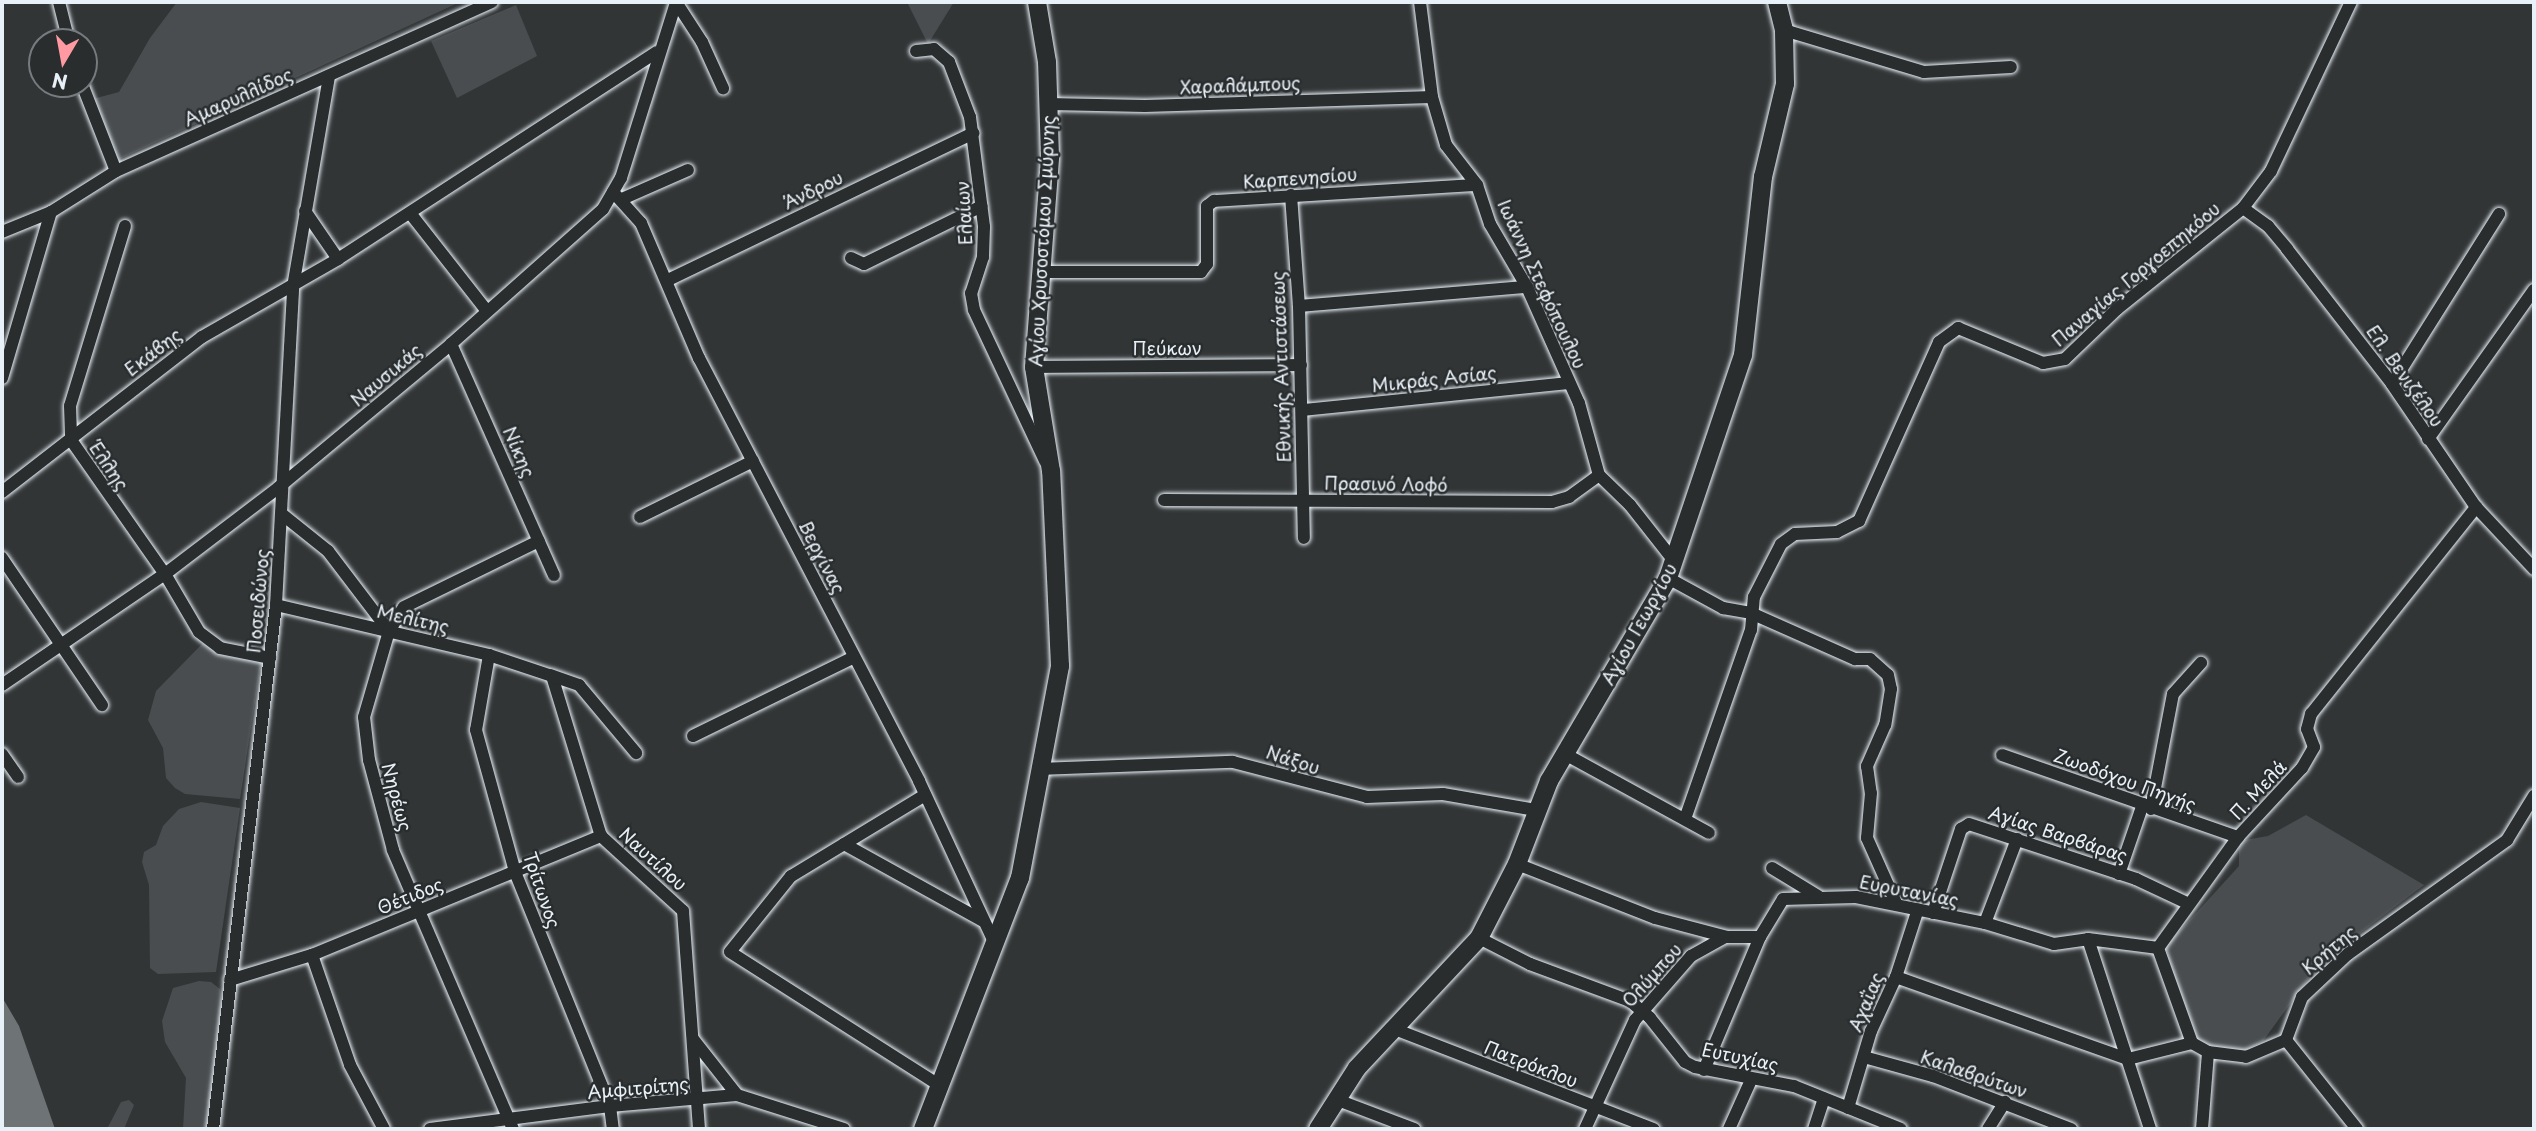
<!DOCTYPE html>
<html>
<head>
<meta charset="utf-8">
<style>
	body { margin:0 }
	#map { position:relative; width:2536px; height:1131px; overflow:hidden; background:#323536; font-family:"Playpen Sans",sans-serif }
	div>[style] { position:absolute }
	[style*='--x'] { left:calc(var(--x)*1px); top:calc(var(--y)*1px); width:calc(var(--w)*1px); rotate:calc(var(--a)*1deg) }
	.green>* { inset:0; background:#494d4f }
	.water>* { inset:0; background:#6e7376 }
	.roads { filter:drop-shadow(0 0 2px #e8f1f8) drop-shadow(0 0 2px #e8f1f8) }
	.street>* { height:12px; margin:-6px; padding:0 6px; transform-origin:6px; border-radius:6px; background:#2a2d2e }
	.secondary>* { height:18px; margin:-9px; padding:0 9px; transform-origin:9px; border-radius:9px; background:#2a2d2e }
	span { translate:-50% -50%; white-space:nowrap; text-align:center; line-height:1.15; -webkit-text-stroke:5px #2a2d2e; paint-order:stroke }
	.street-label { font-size:18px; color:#e8f1f8 }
	.frame { position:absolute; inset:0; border:4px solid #e8f1f8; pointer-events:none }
	.north { position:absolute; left:28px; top:28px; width:70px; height:70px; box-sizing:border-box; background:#2a2d2e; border:2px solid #767b7f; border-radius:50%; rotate:190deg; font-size:19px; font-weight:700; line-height:28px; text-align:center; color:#e8f1f8 }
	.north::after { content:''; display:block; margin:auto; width:24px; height:32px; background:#ff9aa2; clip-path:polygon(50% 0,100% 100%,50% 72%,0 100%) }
</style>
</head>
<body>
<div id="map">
	<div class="green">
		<i style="clip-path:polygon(177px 2px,460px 2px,111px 163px,89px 100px,119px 92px,150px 38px)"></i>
		<i style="clip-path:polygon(907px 2px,954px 2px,928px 44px)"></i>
		<i style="clip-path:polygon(516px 5px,537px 56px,457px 98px,431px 41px)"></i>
		<i style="clip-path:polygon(203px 643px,225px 656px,261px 662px,240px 799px,185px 794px,175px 788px,166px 778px,163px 748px,148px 720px,156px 691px)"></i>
		<i style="clip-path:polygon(201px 802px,240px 808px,216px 972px,158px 974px,150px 968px,149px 885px,142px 862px,144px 852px,156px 845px,163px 826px,179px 809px)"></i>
		<i style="clip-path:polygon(2306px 815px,2424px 885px,2319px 964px,2263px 1041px,2246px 1050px,2212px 1050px,2197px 1039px,2177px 991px,2166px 946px,2239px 866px,2239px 841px,2268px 836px)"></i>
		<i style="clip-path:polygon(199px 981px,211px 982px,220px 989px,222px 1009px,208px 1129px,183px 1129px,186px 1078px,165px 1042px,162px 1021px,173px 988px)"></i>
		<i style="clip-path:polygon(129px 1100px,134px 1105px,124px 1129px,107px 1129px,121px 1102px)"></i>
	</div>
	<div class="water">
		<i style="clip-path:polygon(2px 997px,19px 1026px,55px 1129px,2px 1129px)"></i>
	</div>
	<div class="roads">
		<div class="street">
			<i style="--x:59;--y:2;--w:41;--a:76"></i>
			<i style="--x:676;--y:2;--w:48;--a:57"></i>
			<i style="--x:702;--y:42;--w:51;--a:65.5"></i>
			<i style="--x:1420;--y:2;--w:96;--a:82.8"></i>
			<i style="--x:1432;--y:97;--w:50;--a:73.7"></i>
			<i style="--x:1446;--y:145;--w:51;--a:52.2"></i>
			<i style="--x:1477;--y:185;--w:41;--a:71.6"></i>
			<i style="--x:1490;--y:224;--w:73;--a:59.6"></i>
			<i style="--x:1527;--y:287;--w:127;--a:65.9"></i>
			<i style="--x:1579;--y:403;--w:75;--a:74.5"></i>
			<i style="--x:1599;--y:475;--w:43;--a:44.1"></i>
			<i style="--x:1630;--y:505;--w:71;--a:51.8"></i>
			<i style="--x:1784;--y:30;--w:146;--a:16.7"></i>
			<i style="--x:1924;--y:72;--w:87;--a:-3.3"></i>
			<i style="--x:916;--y:51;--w:18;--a:-6"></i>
			<i style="--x:934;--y:49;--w:20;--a:41"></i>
			<i style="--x:949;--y:62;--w:59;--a:69.1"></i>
			<i style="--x:970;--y:117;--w:111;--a:82.7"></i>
			<i style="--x:984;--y:227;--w:30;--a:92"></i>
			<i style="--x:983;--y:257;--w:38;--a:108"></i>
			<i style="--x:971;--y:293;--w:17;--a:80"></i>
			<i style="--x:974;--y:310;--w:167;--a:64.8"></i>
			<i style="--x:82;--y:84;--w:93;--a:68.7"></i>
			<i style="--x:1049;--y:104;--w:96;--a:1.2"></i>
			<i style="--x:1145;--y:106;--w:287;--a:-1.8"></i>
			<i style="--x:613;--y:192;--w:42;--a:47.9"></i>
			<i style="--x:641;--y:223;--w:147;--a:66.8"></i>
			<i style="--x:699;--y:358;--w:477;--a:62.5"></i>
			<i style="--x:919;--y:781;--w:178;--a:65"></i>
			<i style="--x:1291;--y:195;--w:111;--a:85.9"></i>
			<i style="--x:1299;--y:306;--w:232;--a:88.8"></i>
			<i style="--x:622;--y:199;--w:72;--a:-23.7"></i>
			<i style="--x:2243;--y:208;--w:31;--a:36"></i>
			<i style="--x:2268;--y:226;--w:30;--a:50"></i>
			<i style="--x:2287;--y:249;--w:171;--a:52.1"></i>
			<i style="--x:2392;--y:384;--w:149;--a:55.7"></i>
			<i style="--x:2476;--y:507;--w:85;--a:46.9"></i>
			<i style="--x:305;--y:211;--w:58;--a:55.5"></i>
			<i style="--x:410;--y:213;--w:123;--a:51.9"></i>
			<i style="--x:125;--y:226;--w:188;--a:107"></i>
			<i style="--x:70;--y:406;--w:34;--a:88"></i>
			<i style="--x:71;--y:440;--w:164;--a:55"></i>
			<i style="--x:165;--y:574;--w:67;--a:59.6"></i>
			<i style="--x:199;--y:632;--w:26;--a:37"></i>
			<i style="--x:220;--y:648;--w:51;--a:11.3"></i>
			<i style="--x:2;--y:232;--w:53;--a:-22.2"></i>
			<i style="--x:51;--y:212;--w:77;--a:-32.2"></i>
			<i style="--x:116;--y:171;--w:412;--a:-24.2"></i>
			<i style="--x:851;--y:258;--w:14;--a:25"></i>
			<i style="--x:864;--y:264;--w:131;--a:-26.2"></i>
			<i style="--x:1042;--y:272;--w:159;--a:0"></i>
			<i style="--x:1201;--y:272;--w:10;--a:-53"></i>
			<i style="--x:1207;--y:264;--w:58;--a:-90"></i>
			<i style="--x:1207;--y:206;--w:9;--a:-36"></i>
			<i style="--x:1214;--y:201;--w:263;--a:-3.5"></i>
			<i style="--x:668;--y:280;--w:339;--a:-25.7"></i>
			<i style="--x:1299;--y:306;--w:229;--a:-4.8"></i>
			<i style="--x:451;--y:344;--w:253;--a:66"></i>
			<i style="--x:1034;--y:367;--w:267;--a:-0.4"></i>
			<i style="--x:2;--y:378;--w:173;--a:-73.6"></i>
			<i style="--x:2392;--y:384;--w:201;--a:-57.8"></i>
			<i style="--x:1303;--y:410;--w:266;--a:-5.8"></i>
			<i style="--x:2428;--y:439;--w:183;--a:-54.6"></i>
			<i style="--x:2;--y:492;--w:253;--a:-37.8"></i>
			<i style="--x:202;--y:337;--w:157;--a:-29.8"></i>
			<i style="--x:338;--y:259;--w:380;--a:-33"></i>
			<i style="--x:1164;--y:500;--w:388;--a:0.3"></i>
			<i style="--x:1552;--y:502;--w:18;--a:-16"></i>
			<i style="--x:1569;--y:497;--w:37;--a:-36"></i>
			<i style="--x:283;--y:515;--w:58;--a:38.7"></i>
			<i style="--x:328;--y:551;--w:101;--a:52.7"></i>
			<i style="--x:640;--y:517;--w:126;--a:-26.4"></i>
			<i style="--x:2;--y:558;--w:178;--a:55.8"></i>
			<i style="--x:1668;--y:578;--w:63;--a:28.6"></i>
			<i style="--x:1723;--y:608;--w:28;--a:10"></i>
			<i style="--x:1751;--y:613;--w:114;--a:23.9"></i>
			<i style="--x:1855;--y:659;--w:15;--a:0"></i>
			<i style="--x:1870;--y:659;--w:24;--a:42"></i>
			<i style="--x:1888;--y:675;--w:14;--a:78"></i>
			<i style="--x:1891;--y:689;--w:36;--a:99"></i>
			<i style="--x:1885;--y:725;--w:45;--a:113.7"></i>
			<i style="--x:1867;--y:766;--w:27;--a:82"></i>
			<i style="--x:1871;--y:793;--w:45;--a:95.1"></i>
			<i style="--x:1867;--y:838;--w:73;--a:65.9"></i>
			<i style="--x:276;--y:605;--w:219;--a:13.2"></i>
			<i style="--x:489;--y:655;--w:66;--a:18.4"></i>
			<i style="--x:552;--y:676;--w:167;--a:73"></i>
			<i style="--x:601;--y:836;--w:111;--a:42.4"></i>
			<i style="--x:683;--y:911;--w:219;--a:85.8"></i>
			<i style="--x:489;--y:655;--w:76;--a:99.8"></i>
			<i style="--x:476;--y:730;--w:147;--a:74.6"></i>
			<i style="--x:515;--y:872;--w:253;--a:67.9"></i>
			<i style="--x:610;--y:1106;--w:23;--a:83"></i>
			<i style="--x:550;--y:675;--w:31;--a:19"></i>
			<i style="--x:579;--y:685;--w:89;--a:50"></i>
			<i style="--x:2;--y:685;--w:197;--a:-34.3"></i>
			<i style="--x:165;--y:574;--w:143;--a:-37.3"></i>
			<i style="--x:279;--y:487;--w:224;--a:-39.7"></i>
			<i style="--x:451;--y:344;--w:203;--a:-41.6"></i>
			<i style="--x:603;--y:209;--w:36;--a:-60"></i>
			<i style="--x:621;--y:178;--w:184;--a:-72.6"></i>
			<i style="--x:693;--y:736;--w:179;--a:-26.1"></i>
			<i style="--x:2;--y:754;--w:28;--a:55"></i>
			<i style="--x:1565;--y:754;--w:164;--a:28.7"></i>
			<i style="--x:2002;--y:755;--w:250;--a:19.2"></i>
			<i style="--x:1038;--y:769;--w:195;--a:-2.1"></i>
			<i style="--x:1233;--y:762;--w:138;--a:14.6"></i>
			<i style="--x:1367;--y:797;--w:76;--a:-2.3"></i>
			<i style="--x:1443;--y:794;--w:94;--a:9.8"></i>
			<i style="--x:925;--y:795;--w:157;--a:148.8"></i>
			<i style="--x:791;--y:876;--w:97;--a:128.8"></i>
			<i style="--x:730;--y:952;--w:249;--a:32.5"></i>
			<i style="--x:2151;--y:809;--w:117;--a:-79.2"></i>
			<i style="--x:2173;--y:694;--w:42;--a:-47.9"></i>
			<i style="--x:1685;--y:819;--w:200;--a:-70.8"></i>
			<i style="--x:1751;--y:630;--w:33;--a:-85"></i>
			<i style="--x:1754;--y:597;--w:59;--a:-63"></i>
			<i style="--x:1781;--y:544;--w:17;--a:-36"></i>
			<i style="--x:1795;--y:534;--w:42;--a:-2.7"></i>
			<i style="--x:1837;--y:532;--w:25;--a:-27"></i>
			<i style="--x:1859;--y:521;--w:196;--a:-65.9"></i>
			<i style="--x:1939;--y:342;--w:24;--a:-36"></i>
			<i style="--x:1958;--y:328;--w:92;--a:22.4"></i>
			<i style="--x:2043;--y:363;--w:22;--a:-10"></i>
			<i style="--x:2065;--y:359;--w:72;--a:-43.9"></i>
			<i style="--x:2117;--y:309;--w:161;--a:-38.7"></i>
			<i style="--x:2243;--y:208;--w:46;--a:-52.9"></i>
			<i style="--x:2271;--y:171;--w:187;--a:-64.7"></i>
			<i style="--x:844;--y:844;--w:159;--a:29"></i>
			<i style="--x:1517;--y:864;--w:148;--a:21.4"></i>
			<i style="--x:1655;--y:918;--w:74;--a:14.8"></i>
			<i style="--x:1727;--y:937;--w:33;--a:0"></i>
			<i style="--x:1760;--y:937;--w:44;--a:-58.8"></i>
			<i style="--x:1783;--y:899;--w:73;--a:-1.6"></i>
			<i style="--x:1856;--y:897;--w:132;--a:11.4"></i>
			<i style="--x:1985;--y:923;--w:72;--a:16.9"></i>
			<i style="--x:2054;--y:944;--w:34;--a:-8"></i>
			<i style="--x:2088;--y:939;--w:71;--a:7.3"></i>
			<i style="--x:1772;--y:868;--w:54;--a:31.3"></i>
			<i style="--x:2119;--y:874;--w:74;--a:-71.1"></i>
			<i style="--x:1933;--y:913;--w:89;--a:-71.6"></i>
			<i style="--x:1961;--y:829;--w:9;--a:-32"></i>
			<i style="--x:1969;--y:824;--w:176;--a:18.2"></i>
			<i style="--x:2136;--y:879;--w:56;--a:25.2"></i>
			<i style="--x:1985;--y:923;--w:90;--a:-69.1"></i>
			<i style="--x:1479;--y:938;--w:57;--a:27"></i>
			<i style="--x:1530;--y:964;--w:107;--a:20.3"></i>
			<i style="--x:1630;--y:1001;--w:26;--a:40"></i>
			<i style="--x:1650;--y:1018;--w:56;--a:51.5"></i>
			<i style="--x:1685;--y:1062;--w:11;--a:27"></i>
			<i style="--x:1695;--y:1067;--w:101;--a:10.9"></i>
			<i style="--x:1794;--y:1086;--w:115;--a:21.9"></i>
			<i style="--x:2088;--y:939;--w:200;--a:71.9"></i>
			<i style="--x:312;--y:955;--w:116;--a:70.9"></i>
			<i style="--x:350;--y:1065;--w:72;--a:62"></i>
			<i style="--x:1896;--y:977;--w:246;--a:19.5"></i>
			<i style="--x:2128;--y:1059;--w:66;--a:-14"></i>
			<i style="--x:2192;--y:1043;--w:18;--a:29"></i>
			<i style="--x:2208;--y:1052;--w:38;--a:7"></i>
			<i style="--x:2246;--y:1057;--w:43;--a:-23"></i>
			<i style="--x:2286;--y:1040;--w:46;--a:-69.6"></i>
			<i style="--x:2302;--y:997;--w:63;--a:-43.1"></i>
			<i style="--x:2348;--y:954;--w:196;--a:-35.6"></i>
			<i style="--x:2507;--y:840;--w:52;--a:-58.5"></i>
			<i style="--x:230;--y:980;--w:86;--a:-17"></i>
			<i style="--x:312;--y:955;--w:313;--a:-22.4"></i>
			<i style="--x:1397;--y:1030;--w:275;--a:21.1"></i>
			<i style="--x:693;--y:1039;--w:71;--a:51.8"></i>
			<i style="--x:2286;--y:1040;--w:114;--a:51.4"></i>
			<i style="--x:2192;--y:1043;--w:101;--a:-109.7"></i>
			<i style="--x:2158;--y:948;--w:137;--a:-54.2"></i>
			<i style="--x:2238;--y:837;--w:94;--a:-47.2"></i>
			<i style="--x:2302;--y:768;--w:24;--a:-60"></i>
			<i style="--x:2314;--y:747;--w:19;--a:-111"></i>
			<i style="--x:2307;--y:729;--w:16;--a:-75"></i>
			<i style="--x:2311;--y:714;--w:265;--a:-51.4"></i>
			<i style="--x:1864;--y:1057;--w:72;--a:15.4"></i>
			<i style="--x:1933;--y:1076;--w:148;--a:21"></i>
			<i style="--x:1704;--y:1070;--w:144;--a:-67.2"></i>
			<i style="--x:1335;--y:1099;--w:85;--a:20.8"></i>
			<i style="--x:1848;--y:1108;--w:80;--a:-73.4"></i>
			<i style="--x:1871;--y:1031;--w:60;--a:-65.2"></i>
			<i style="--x:1896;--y:977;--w:71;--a:-72.1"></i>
			<i style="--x:213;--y:1129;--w:528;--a:-83.14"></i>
			<i style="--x:276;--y:605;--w:318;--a:-86.9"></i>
			<i style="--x:293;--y:287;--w:214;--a:-80.3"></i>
			<i style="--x:430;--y:1129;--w:181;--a:-7.3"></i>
			<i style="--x:610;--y:1106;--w:127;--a:-5"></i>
			<i style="--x:737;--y:1095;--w:112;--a:17.6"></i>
			<i style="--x:513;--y:1129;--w:304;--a:-113.3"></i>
			<i style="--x:393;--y:850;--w:93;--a:-104.9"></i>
			<i style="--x:369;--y:760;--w:43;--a:-96.6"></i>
			<i style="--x:364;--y:717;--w:90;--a:-73.8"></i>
			<i style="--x:389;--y:631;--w:28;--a:-58"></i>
			<i style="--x:404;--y:607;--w:150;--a:-26.1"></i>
			<i style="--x:1585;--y:1129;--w:120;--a:-65.4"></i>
			<i style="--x:1635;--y:1020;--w:85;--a:-48.8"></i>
			<i style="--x:1691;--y:956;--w:38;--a:-29"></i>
			<i style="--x:1729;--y:1129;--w:54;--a:-65.8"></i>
			<i style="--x:1814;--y:1129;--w:32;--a:-72"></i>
			<i style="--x:1988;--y:1129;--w:32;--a:-58"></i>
			<i style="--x:2202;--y:1129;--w:77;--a:-85.5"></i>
		</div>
		<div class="secondary">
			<i style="--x:923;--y:1129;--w:269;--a:-68.9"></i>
			<i style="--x:1020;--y:878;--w:216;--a:-79.3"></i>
			<i style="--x:1060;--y:666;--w:195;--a:-92.6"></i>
			<i style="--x:1051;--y:471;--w:105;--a:-99.3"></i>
			<i style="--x:1034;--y:367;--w:211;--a:-85.6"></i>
			<i style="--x:1050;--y:157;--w:95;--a:-91.8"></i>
			<i style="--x:1047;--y:62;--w:61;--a:-99.5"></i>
			<i style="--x:1318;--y:1129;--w:72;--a:-57.4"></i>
			<i style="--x:1357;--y:1068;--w:178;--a:-46.8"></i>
			<i style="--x:1479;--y:938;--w:83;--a:-62.8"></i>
			<i style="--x:1517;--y:864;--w:89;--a:-68.9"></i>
			<i style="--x:1549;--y:781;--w:235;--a:-59.6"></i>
			<i style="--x:1668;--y:578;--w:235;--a:-71.4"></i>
			<i style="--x:1743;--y:355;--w:179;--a:-83.6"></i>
			<i style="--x:1763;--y:177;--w:96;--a:-76.7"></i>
			<i style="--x:1785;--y:84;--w:54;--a:-91.1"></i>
			<i style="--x:1784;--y:30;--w:29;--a:-104"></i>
		</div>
	</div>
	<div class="street-label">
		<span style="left:1240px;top:85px;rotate:-2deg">Χαραλάμπους</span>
		<span style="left:238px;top:97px;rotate:-24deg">Αμαρυλλίδος</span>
		<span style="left:1300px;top:178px;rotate:-4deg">Καρπενησίου</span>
		<span style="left:813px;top:190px;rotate:-26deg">Άνδρου</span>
		<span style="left:964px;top:213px;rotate:-93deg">Ελαίων</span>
		<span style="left:1042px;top:241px;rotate:-87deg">Αγίου Χρυσοστόμου Σμύρνης</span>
		<span style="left:2136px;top:274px;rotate:-40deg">Παναγίας Γοργοεπηκόου</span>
		<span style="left:1542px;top:284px;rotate:65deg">Ιωάννη Στεφόπουλου</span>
		<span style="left:1167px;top:348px">Πεύκων</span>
		<span style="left:153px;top:352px;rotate:-37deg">Εκάβης</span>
		<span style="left:1281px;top:367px;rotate:-92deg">Εθνικής Αντιστάσεως</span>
		<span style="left:386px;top:375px;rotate:-40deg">Ναυσικάς</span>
		<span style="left:2405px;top:376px;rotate:55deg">Ελ. Βενιζέλου</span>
		<span style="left:1434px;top:379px;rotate:-6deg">Μικράς Ασίας</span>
		<span style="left:519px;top:452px;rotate:67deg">Νίκης</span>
		<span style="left:109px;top:466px;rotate:56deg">Έλλης</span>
		<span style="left:1386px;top:484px;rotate:1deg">Πρασινό Λοφό</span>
		<span style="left:822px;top:557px;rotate:63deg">Βεργίνας</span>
		<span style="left:258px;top:601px;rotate:-85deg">Ποσειδώνος</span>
		<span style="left:413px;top:619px;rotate:13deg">Μελίτης</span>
		<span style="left:1639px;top:624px;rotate:-61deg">Αγίου Γεωργίου</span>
		<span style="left:1293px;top:760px;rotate:18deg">Νάξου</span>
		<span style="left:2125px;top:780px;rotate:20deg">Ζωοδόχου Πηγής</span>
		<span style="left:2258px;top:790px;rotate:-47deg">Π. Μελά</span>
		<span style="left:397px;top:797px;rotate:75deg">Νηρέως</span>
		<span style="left:2058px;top:834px;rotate:18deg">Αγίας Βαρβάρας</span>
		<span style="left:653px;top:859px;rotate:42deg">Ναυτίλου</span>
		<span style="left:542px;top:890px;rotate:71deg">Τρίτωνος</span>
		<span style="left:1909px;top:891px;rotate:11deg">Ευρυτανίας</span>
		<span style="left:410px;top:896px;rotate:-22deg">Θέτιδος</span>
		<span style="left:2329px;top:950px;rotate:-40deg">Κρήτης</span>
		<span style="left:1652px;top:975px;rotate:-48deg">Ολύμπου</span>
		<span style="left:1866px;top:1002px;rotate:-67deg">Αχαΐας</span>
		<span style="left:1740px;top:1057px;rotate:12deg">Ευτυχίας</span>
		<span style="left:1531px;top:1064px;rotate:21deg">Πατρόκλου</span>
		<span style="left:1974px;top:1074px;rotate:19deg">Καλαβρύτων</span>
		<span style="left:638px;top:1088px;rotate:-5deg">Αμφιτρίτης</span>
	</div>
	<div class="frame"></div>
	<div class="north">N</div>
</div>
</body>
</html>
